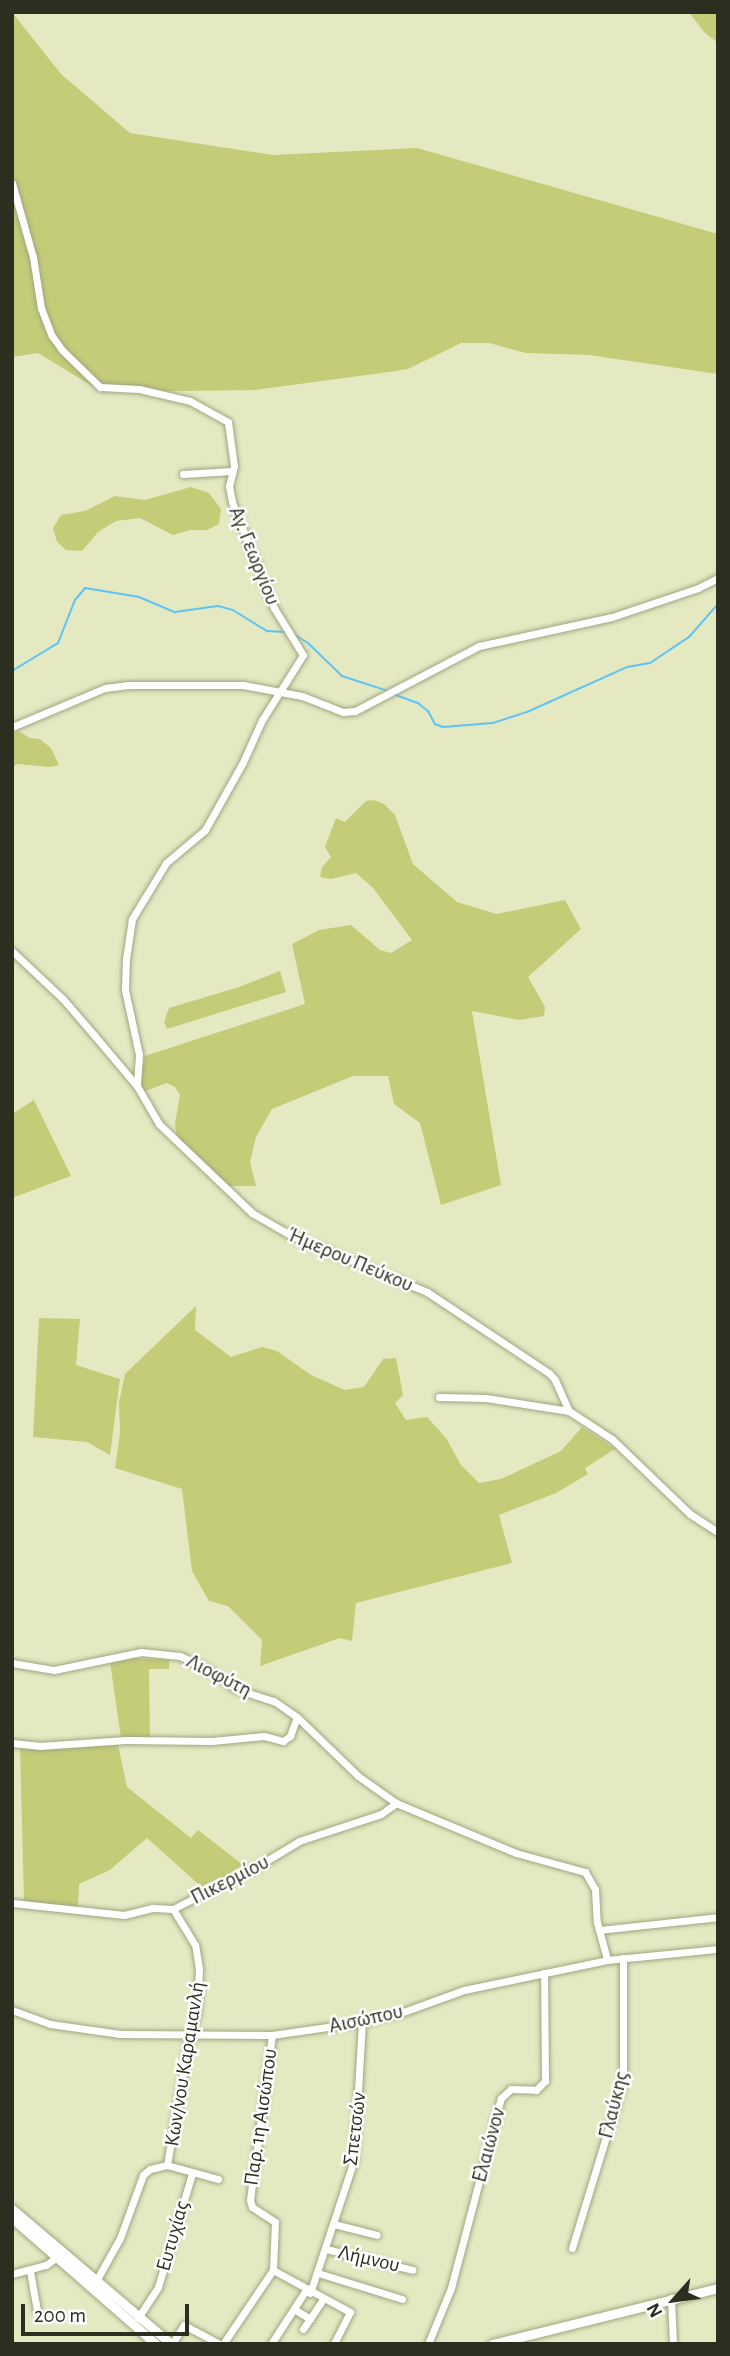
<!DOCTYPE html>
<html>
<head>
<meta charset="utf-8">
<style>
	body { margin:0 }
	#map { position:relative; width:730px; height:2356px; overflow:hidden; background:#e4e9c2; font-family:"Alegreya Sans",sans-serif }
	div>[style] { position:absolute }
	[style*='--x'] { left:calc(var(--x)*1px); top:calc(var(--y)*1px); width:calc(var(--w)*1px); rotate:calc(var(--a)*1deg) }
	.green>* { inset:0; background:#c4cc78 }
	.stream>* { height:2px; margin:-1px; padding:0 1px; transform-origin:1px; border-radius:1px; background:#5fc3f5 }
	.roads { filter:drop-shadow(0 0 2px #a1a681) drop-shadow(0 0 2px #a1a681) }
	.minor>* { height:7px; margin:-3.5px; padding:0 3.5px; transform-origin:3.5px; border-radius:3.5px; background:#fff }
	.major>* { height:9px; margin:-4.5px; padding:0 4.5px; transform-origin:4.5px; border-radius:4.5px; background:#fff }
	span { translate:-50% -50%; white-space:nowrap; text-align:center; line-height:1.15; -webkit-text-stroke:5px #fff; paint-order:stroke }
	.street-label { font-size:21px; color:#2c2e1f }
	.frame { position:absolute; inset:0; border:14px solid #2c2e1f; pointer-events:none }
	.north { position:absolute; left:639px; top:2265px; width:70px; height:70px; -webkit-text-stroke:5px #fff; paint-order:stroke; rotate:242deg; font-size:19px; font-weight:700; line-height:28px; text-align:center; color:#2c2e1f }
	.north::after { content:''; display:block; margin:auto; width:24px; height:32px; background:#2c2e1f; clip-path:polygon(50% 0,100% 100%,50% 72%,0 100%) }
	.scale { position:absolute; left:21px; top:2304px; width:168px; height:32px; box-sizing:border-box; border:4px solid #2c2e1f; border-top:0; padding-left:9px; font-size:21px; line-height:24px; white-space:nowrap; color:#2c2e1f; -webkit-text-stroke:5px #fff; paint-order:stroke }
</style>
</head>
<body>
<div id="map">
	<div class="green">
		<i style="clip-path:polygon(12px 12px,61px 74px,130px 133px,273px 155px,417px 148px,718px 234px,718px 374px,589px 355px,526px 353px,489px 343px,461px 343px,408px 369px,389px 372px,255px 390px,102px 392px,38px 353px,12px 357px)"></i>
		<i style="clip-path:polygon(689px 12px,718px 12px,718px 43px,704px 32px)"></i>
		<i style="clip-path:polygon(191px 487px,209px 493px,221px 509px,219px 524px,207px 530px,190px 530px,173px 535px,140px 518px,116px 521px,98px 532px,82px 551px,66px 550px,57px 542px,53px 528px,61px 515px,85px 511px,115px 496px,145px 500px)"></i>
		<i style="clip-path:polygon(18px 731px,30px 738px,40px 739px,51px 748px,59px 765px,50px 767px,17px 764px,12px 768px,12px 734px)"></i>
		<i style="clip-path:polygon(374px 800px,384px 804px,395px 815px,413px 864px,457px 902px,497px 914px,565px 900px,581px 929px,528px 977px,545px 1007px,544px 1016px,519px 1020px,472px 1011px,501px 1185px,441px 1205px,420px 1123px,394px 1104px,388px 1076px,353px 1076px,272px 1109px,256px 1137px,250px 1162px,256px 1186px,225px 1186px,177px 1140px,175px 1123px,180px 1095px,175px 1087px,167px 1083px,143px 1092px,139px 1085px,145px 1056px,305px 1004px,292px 944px,319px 930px,351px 925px,380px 950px,391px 953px,412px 940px,373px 888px,356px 873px,331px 879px,320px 877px,322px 867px,331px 857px,325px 847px,336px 818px,345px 822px,366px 801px)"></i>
		<i style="clip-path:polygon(280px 971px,286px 992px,167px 1029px,164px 1022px,169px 1008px,239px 987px)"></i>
		<i style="clip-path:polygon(34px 1100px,71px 1176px,12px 1198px,12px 1114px)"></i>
		<i style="clip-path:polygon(196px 1306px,195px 1330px,231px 1357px,262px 1347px,277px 1351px,311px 1375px,345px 1390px,364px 1387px,383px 1359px,396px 1358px,403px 1395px,395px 1403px,406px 1420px,427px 1417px,446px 1438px,461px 1465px,479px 1483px,501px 1479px,561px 1451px,582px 1427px,615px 1449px,585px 1468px,588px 1474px,556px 1493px,499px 1515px,512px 1563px,356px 1603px,352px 1641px,340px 1638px,260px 1666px,262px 1640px,228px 1606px,209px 1601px,192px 1571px,182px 1489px,115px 1468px,120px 1433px,119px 1402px,125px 1374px)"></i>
		<i style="clip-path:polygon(39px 1318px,80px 1319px,76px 1365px,120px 1379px,110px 1455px,87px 1442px,33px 1437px)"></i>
		<i style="clip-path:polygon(130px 1658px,169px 1660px,169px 1669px,149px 1669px,150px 1738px,121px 1738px,110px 1662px)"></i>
		<i style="clip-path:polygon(118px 1745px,127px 1787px,191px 1838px,198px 1830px,247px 1868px,205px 1890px,147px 1838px,110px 1870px,79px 1884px,78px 1908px,24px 1901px,20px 1748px)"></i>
	</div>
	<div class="stream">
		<i style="--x:293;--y:634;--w:17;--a:31"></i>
		<i style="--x:308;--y:643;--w:47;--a:44.1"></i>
		<i style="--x:342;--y:676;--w:48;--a:18.1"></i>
		<i style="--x:12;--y:671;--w:54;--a:-31.3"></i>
		<i style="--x:58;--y:643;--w:46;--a:-68.4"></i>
		<i style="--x:75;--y:600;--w:16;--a:-50"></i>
		<i style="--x:85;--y:588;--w:55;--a:9.5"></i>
		<i style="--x:139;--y:597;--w:39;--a:23"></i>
		<i style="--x:175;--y:612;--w:43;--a:-7.9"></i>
		<i style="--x:218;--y:606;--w:16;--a:15"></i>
		<i style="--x:233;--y:610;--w:40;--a:32"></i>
		<i style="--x:267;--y:631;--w:18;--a:3"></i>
		<i style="--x:393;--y:694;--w:27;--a:20"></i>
		<i style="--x:418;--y:703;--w:13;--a:39"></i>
		<i style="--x:428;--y:711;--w:15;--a:62"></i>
		<i style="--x:435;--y:724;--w:9;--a:21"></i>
		<i style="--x:443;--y:727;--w:50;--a:-4.6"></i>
		<i style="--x:493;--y:723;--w:36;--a:-18"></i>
		<i style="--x:527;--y:712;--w:110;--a:-24.2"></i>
		<i style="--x:627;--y:667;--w:23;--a:-10"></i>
		<i style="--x:650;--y:663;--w:47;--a:-33.7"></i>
		<i style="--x:689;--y:637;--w:44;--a:-48.7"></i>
	</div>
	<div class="roads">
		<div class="minor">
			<i style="--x:12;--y:183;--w:77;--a:74.2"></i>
			<i style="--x:33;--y:257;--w:52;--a:81.1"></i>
			<i style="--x:41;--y:308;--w:30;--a:69"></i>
			<i style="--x:52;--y:336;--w:17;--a:54"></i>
			<i style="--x:62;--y:350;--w:53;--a:44.2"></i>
			<i style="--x:100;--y:387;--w:39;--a:3"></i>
			<i style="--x:139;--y:389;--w:52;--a:13.2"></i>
			<i style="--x:190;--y:401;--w:43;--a:28.9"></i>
			<i style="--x:228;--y:422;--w:44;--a:82.2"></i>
			<i style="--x:234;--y:466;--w:21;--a:104"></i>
			<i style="--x:229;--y:486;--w:16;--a:79"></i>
			<i style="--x:232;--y:502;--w:114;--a:68.4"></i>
			<i style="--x:274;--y:608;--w:55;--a:58.3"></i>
			<i style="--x:303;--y:655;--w:77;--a:122.2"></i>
			<i style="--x:262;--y:720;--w:48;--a:114.4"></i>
			<i style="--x:242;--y:764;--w:76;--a:119.3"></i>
			<i style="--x:205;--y:830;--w:51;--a:139.8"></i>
			<i style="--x:166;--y:863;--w:66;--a:121.3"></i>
			<i style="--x:132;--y:919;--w:40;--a:98.5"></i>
			<i style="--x:126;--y:959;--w:31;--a:92"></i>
			<i style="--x:125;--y:990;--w:66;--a:77.8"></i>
			<i style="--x:139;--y:1055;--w:31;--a:94"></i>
			<i style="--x:183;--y:474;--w:49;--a:-3.5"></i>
			<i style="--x:12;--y:727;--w:101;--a:-22.8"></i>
			<i style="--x:105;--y:688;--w:24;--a:-7"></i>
			<i style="--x:129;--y:685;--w:114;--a:0"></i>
			<i style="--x:243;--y:685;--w:60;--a:10.6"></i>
			<i style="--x:302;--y:696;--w:44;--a:21.3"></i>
			<i style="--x:343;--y:712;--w:12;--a:-5"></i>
			<i style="--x:355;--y:711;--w:140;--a:-27.7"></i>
			<i style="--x:479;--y:646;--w:136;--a:-12.3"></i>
			<i style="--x:612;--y:617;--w:91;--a:-18.6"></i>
			<i style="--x:698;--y:588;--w:22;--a:-27"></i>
			<i style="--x:12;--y:951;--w:70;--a:43.3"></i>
			<i style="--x:63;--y:999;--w:48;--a:49.3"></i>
			<i style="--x:94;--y:1035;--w:67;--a:49.9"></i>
			<i style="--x:137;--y:1086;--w:44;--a:59.9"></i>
			<i style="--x:159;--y:1124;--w:129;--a:43.7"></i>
			<i style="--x:252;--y:1213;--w:46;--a:29.9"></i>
			<i style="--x:292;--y:1236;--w:146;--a:22.5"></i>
			<i style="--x:427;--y:1292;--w:146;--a:33.6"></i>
			<i style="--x:549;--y:1373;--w:9;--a:49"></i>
			<i style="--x:555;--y:1380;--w:34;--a:66"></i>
			<i style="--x:569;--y:1411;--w:51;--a:33.1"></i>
			<i style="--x:612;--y:1439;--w:108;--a:43.9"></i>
			<i style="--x:690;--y:1514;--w:33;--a:33"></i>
			<i style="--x:439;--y:1397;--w:47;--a:1.2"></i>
			<i style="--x:486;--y:1398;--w:84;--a:8.9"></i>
			<i style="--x:12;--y:1663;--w:43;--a:9.5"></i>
			<i style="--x:54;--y:1670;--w:89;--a:-11.7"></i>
			<i style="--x:141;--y:1652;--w:39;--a:6"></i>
			<i style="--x:180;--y:1656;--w:29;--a:25"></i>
			<i style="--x:206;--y:1668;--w:37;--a:35"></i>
			<i style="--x:236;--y:1689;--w:40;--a:18"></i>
			<i style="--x:274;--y:1701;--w:28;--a:35"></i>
			<i style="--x:12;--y:1743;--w:27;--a:6"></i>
			<i style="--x:39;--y:1746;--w:87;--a:-3.9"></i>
			<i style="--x:126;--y:1740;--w:86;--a:0.7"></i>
			<i style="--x:212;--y:1741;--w:52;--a:-5.5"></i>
			<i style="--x:264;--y:1736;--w:20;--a:15"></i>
			<i style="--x:283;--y:1741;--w:9;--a:-36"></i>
			<i style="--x:290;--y:1736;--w:20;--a:-70"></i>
			<i style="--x:297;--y:1717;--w:85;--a:44"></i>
			<i style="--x:358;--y:1776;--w:47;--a:35.4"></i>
			<i style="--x:396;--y:1803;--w:130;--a:22.6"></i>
			<i style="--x:516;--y:1853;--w:72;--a:15.4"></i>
			<i style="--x:585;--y:1872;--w:20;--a:60"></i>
			<i style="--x:595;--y:1889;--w:33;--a:87"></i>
			<i style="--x:597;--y:1922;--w:39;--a:75"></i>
			<i style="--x:12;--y:1903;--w:113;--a:6.1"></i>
			<i style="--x:124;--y:1915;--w:30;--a:-14"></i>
			<i style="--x:153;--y:1908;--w:20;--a:3"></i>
			<i style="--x:173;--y:1909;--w:105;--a:-27.3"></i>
			<i style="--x:266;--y:1861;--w:39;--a:-31"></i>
			<i style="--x:299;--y:1841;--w:86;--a:-18.2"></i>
			<i style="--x:381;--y:1814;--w:19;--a:-36"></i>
			<i style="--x:599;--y:1930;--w:120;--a:-6.2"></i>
			<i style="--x:12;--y:2010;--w:40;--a:20.2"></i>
			<i style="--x:50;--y:2024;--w:71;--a:8.1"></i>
			<i style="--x:120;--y:2034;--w:152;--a:0.4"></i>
			<i style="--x:272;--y:2035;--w:91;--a:-8.2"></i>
			<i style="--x:362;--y:2022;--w:45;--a:-14"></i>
			<i style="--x:406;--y:2011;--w:62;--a:-19.9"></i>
			<i style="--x:464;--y:1990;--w:146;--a:-11.8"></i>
			<i style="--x:607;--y:1960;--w:112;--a:-5.7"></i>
			<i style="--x:272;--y:2035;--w:166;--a:97.6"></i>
			<i style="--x:250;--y:2200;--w:7;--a:74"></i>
			<i style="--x:252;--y:2207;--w:27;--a:33"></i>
			<i style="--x:275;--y:2222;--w:48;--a:92.4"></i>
			<i style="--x:167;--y:2165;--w:117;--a:-80.1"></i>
			<i style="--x:187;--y:2050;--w:41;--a:-76"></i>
			<i style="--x:197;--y:2010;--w:41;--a:-87.2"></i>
			<i style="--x:199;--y:1969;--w:24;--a:-99"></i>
			<i style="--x:195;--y:1945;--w:42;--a:-121.4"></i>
			<i style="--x:167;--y:2165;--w:53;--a:15.4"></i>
			<i style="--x:334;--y:2224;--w:44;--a:14.3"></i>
			<i style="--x:572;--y:2248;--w:175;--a:-73"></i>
			<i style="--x:623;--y:2081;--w:123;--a:-90"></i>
			<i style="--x:326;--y:2249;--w:89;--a:13.6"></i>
			<i style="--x:273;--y:2270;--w:88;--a:28.6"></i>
			<i style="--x:350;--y:2312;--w:36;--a:117"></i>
			<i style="--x:30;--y:2271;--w:40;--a:80"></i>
			<i style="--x:318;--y:2273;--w:88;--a:17.2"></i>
			<i style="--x:12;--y:2274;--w:35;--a:-15"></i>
			<i style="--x:46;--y:2265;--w:14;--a:-36"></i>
			<i style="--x:96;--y:2281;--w:49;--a:-60.8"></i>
			<i style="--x:120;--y:2238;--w:67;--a:-69.9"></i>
			<i style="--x:143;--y:2175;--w:9;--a:-41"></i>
			<i style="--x:150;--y:2169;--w:17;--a:-13"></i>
			<i style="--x:310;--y:2293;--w:140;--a:-71.7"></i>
			<i style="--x:354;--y:2160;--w:138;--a:-86.7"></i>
			<i style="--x:671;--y:2298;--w:46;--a:87.5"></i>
			<i style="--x:294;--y:2309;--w:19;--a:32"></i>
			<i style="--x:138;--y:2318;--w:37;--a:-57"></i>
			<i style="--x:158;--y:2287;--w:118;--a:-73.3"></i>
			<i style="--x:303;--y:2329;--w:36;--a:-56"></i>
			<i style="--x:172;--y:2344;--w:22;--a:-58"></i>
			<i style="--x:184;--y:2325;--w:40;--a:28"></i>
			<i style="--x:223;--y:2344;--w:89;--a:-56"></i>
			<i style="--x:271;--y:2344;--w:64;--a:-57.1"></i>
			<i style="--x:428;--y:2344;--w:61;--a:-67.7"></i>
			<i style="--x:451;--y:2288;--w:196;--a:-75.3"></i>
			<i style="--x:501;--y:2098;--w:13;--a:-42"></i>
			<i style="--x:511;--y:2089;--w:25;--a:2"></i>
			<i style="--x:536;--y:2090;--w:13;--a:-45"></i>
			<i style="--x:545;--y:2081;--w:108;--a:-90.5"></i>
		</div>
		<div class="major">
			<i style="--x:12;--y:2209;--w:209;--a:40.3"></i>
			<i style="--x:12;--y:2218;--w:191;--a:41.2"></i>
			<i style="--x:492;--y:2344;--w:233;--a:-13.9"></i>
		</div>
	</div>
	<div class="street-label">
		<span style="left:254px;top:556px;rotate:68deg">Αγ. Γεωργίου</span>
		<span style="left:350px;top:1260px;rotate:23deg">Ήμερου Πεύκου</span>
		<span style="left:219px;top:1676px;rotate:27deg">Λιοφύτη</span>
		<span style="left:230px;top:1880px;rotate:-27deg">Πικερμίου</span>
		<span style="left:366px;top:2019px;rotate:-12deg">Αισώπου</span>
		<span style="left:185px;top:2064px;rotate:-81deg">Κων/νου Καραμανλή</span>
		<span style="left:614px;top:2105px;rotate:-76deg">Γλαύκης</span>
		<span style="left:261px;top:2117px;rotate:-82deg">Παρ. 1η Αισώπου</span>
		<span style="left:355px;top:2129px;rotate:-83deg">Σπετσών</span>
		<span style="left:489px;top:2145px;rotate:-75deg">Ελαιώνον</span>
		<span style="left:173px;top:2236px;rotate:-74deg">Ευτυχίας</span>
		<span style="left:369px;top:2259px;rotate:13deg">Λήμνου</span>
	</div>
	<div class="frame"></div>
	<div class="north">N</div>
	<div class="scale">200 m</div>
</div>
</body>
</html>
